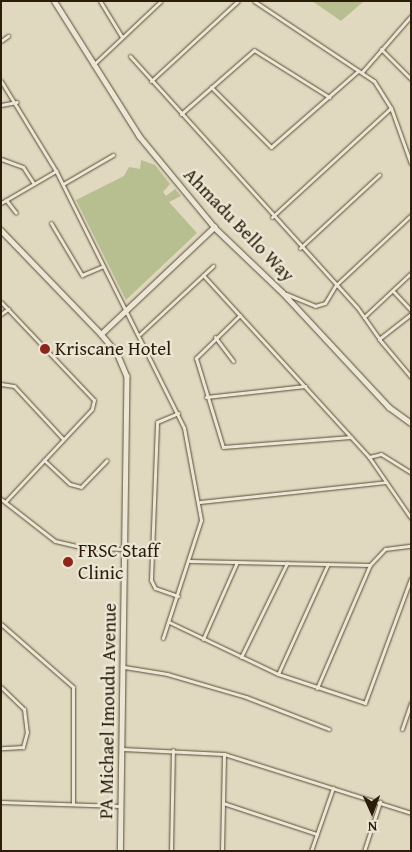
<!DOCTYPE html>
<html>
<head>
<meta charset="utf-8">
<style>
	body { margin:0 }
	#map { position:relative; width:412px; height:852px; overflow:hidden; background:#e1d9bf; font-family:"Gentium Book Plus",serif }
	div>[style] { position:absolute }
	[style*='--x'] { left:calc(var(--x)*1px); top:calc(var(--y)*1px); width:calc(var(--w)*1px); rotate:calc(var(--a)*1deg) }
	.green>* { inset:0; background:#b7be8f }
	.roads { filter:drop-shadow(0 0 1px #594c37) drop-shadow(0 0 1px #594c37) }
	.minor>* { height:3px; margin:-1.5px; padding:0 1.5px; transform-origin:1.5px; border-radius:1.5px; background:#ece6d5 }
	.tertiary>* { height:4.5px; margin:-2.25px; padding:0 2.25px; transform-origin:2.25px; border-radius:2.25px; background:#ece6d5 }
	.secondary>* { height:5px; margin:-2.5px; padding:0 2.5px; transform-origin:2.5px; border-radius:2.5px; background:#ece6d5 }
	.dots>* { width:14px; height:14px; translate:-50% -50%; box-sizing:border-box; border:2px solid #ece6d5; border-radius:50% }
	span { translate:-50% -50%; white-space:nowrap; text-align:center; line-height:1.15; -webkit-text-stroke:4.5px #ece6d5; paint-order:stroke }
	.street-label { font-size:19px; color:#2c1d0a }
	.poi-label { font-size:19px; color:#2c1d0a }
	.left { translate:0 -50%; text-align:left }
	.frame { position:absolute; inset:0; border:2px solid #2c1d0a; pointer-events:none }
	.north { position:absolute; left:347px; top:787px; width:50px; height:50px; -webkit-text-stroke:4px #ece6d5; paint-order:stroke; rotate:178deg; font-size:14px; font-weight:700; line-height:20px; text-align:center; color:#2c1d0a }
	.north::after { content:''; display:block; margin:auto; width:18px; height:22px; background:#2c1d0a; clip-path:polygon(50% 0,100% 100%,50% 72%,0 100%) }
</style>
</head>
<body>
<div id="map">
	<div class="green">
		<i style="clip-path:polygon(312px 1px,364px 1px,341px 21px)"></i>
		<i style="clip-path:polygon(141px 160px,155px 165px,170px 184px,163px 192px,166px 196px,175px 189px,181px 196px,169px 202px,197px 233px,126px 300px,76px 200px,124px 176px,129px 167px,140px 169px)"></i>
	</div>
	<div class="roads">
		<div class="minor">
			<i style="--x:100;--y:1;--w:42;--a:58.6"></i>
			<i style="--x:254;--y:1;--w:144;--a:33.7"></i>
			<i style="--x:374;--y:81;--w:32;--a:58"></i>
			<i style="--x:391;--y:108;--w:59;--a:70.3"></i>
			<i style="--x:1;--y:41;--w:9;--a:-36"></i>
			<i style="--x:381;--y:49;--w:42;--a:45"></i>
			<i style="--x:130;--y:56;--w:338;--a:47.9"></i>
			<i style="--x:357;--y:307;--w:39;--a:55"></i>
			<i style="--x:379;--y:339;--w:41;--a:-38"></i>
			<i style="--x:93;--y:65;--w:93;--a:-43.3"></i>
			<i style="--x:362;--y:72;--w:74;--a:-48.8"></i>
			<i style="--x:1;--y:81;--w:105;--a:58.6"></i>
			<i style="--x:56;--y:171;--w:287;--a:63.5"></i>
			<i style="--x:184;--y:428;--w:94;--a:79.5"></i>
			<i style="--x:201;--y:520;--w:124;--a:107.9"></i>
			<i style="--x:151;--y:81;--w:118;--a:-42.6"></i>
			<i style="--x:211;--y:87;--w:85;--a:45"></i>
			<i style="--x:271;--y:147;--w:116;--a:-41.1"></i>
			<i style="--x:1;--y:105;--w:16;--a:-11"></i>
			<i style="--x:181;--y:114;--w:97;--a:-41.2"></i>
			<i style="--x:254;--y:50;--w:89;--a:32.1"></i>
			<i style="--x:1;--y:159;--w:23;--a:20"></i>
			<i style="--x:23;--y:167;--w:20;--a:57"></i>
			<i style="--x:63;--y:184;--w:58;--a:-30.1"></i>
			<i style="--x:6;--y:200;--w:16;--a:52"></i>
			<i style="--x:1;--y:203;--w:64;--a:-30.2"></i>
			<i style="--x:272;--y:217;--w:161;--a:-42.5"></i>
			<i style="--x:51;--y:223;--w:61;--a:59.2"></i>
			<i style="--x:82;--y:275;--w:23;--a:-23"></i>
			<i style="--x:300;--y:248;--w:108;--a:-42.7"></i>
			<i style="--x:203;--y:275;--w:246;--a:47.6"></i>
			<i style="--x:369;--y:457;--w:74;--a:55.5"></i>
			<i style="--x:393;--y:291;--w:26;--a:47"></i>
			<i style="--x:286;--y:294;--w:31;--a:22"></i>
			<i style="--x:315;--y:306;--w:10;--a:-17"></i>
			<i style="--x:325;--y:303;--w:21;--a:-59"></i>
			<i style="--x:336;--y:285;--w:103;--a:-43"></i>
			<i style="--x:1;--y:302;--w:135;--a:46.5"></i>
			<i style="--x:94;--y:400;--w:9;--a:103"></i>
			<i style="--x:92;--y:409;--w:127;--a:133.1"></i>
			<i style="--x:1;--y:314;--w:9;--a:-36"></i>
			<i style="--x:240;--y:315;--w:62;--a:135.7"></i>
			<i style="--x:196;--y:358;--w:93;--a:73.1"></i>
			<i style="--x:223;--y:447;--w:128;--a:-4.5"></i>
			<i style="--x:364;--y:317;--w:64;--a:-43.1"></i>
			<i style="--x:140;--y:334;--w:100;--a:-43"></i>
			<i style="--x:215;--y:337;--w:30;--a:53"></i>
			<i style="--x:379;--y:339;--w:50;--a:49.9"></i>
			<i style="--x:1;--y:384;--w:13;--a:9"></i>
			<i style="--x:14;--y:386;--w:72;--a:47.2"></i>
			<i style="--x:206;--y:397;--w:100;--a:-6.3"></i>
			<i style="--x:369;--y:457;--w:12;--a:-14"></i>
			<i style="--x:381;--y:454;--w:36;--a:32"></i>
			<i style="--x:44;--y:460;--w:35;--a:43"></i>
			<i style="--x:70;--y:484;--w:11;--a:15"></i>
			<i style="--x:81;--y:487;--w:37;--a:-46"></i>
			<i style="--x:1;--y:499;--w:68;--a:37.9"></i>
			<i style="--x:55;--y:541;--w:32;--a:13"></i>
			<i style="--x:86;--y:548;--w:40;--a:1.4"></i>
			<i style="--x:200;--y:502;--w:187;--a:-6.1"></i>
			<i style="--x:190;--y:561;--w:180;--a:1.3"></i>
			<i style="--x:370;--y:565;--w:22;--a:-47"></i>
			<i style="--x:385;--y:549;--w:26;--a:-7"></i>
			<i style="--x:178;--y:596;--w:24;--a:-161"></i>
			<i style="--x:155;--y:588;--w:9;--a:-117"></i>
			<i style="--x:151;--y:580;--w:158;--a:-87.8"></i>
			<i style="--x:157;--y:422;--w:23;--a:-23"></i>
			<i style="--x:169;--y:622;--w:121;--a:25.5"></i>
			<i style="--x:278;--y:674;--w:92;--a:18.4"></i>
			<i style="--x:365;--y:703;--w:133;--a:-69.8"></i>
			<i style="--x:1;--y:624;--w:96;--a:41.2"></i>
			<i style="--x:73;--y:687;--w:117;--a:90"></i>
			<i style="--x:203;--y:639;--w:84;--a:-66.2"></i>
			<i style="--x:241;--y:657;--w:105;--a:-63.9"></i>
			<i style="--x:124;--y:667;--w:44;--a:9.2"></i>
			<i style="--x:167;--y:674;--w:82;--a:16.2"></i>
			<i style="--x:246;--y:697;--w:89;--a:21.1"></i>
			<i style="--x:278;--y:674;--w:121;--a:-65.6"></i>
			<i style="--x:1;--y:687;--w:32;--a:44"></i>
			<i style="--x:24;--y:709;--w:23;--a:83"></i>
			<i style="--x:27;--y:732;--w:16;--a:105"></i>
			<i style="--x:23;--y:747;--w:22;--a:177"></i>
			<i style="--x:317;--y:688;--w:134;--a:-66.7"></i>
			<i style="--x:402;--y:729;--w:28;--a:-71"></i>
			<i style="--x:122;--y:749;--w:102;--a:2.8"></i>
			<i style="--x:224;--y:754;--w:196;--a:17.5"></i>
			<i style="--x:1;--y:802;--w:119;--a:1.9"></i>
			<i style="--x:223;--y:803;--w:99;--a:18.3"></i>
			<i style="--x:171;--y:851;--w:101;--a:-88.9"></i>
			<i style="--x:222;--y:851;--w:97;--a:-88.8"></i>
			<i style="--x:311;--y:851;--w:67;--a:-70.8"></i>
			<i style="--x:364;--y:851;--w:52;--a:-71.9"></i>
		</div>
		<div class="tertiary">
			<i style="--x:1;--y:230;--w:144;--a:46.1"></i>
			<i style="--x:101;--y:334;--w:25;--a:50"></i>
			<i style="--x:117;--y:353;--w:25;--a:67"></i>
			<i style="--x:127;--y:376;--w:475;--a:90.8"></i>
			<i style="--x:101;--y:334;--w:156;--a:-43.4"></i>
			<i style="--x:214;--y:227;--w:95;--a:43.7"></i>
			<i style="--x:283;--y:293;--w:156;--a:47.1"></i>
			<i style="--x:389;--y:407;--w:27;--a:36"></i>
		</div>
		<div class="secondary">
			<i style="--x:54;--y:1;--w:160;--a:57.8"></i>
			<i style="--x:139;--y:136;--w:118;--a:50.5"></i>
		</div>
	</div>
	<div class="dots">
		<i style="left:45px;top:349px;background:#8f2418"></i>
		<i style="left:68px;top:562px;background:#8f2418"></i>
	</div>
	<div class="street-label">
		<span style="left:239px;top:225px;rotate:46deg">Ahmadu Bello Way</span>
		<span style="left:108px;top:711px;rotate:-89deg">PA Michael Imoudu Avenue</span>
	</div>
	<div class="poi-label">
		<span class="left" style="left:55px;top:349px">Kriscane Hotel</span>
		<span class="left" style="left:78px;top:562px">FRSC Staff<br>Clinic</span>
	</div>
	<div class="frame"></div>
	<div class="north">N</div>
</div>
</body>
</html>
